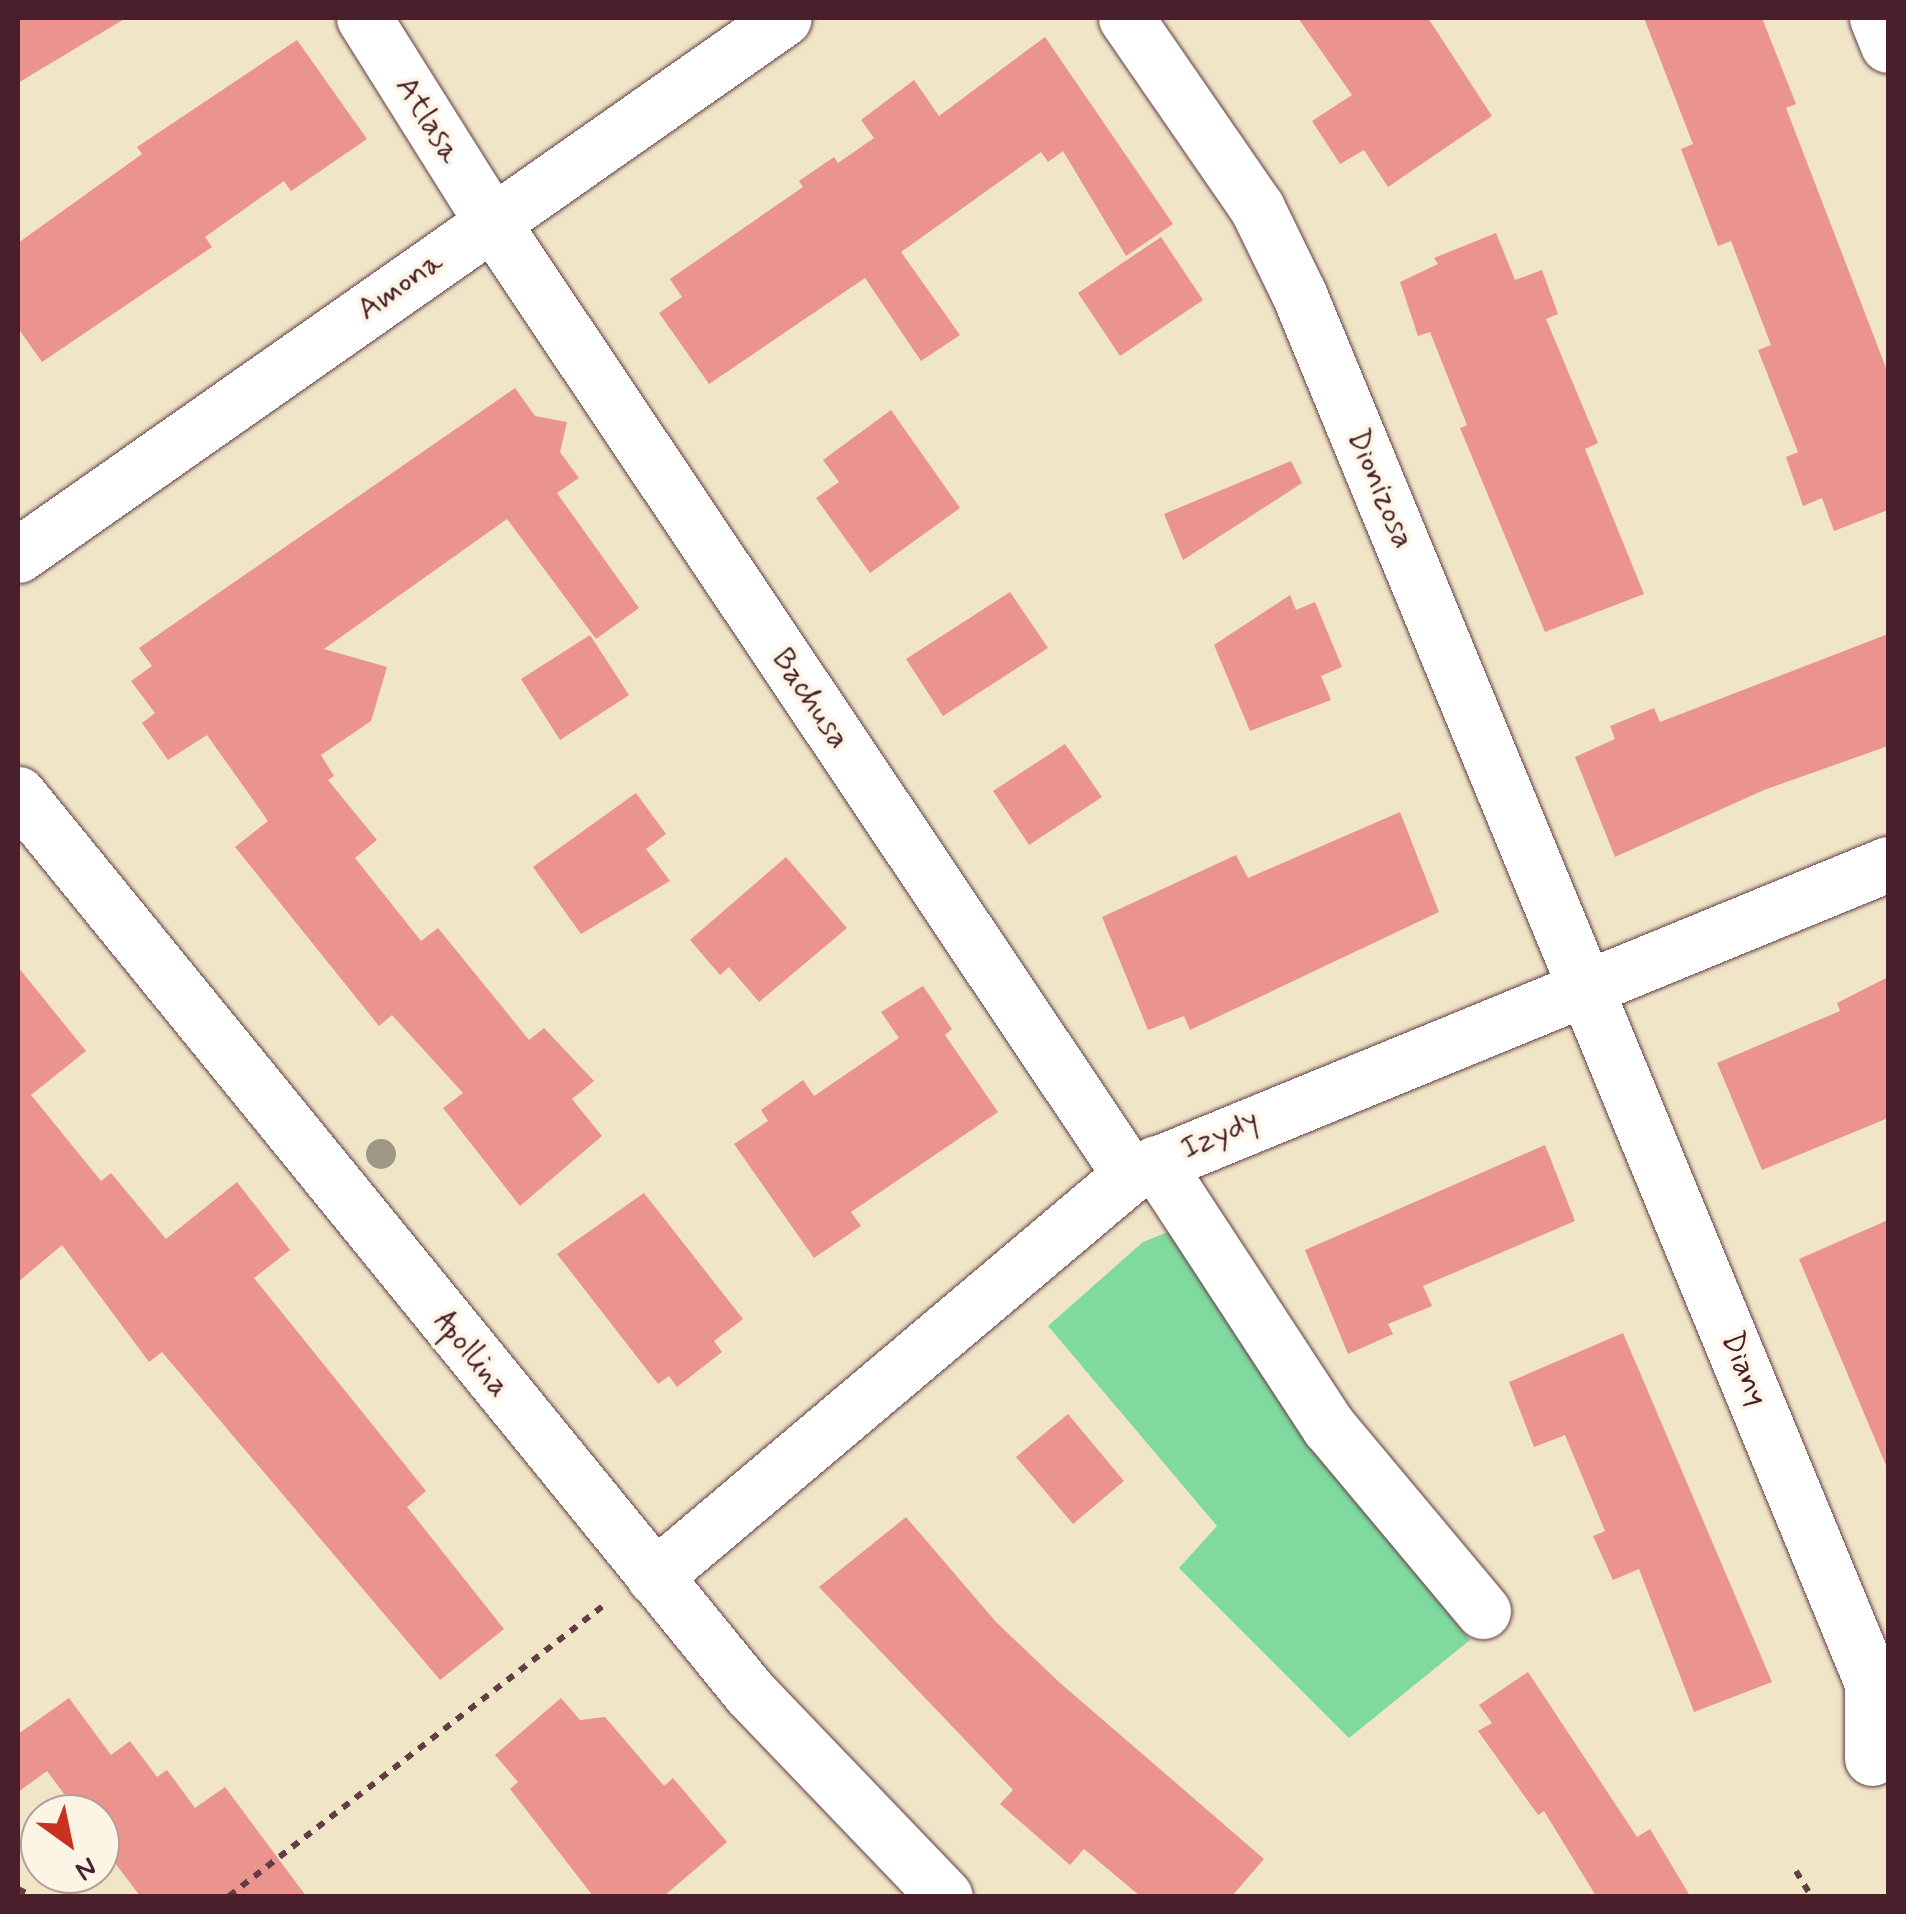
<!DOCTYPE html>
<html>
<head>
<meta charset="utf-8">
<style>
	body { margin:0 }
	#map { position:relative; width:1906px; height:1914px; overflow:hidden; background:#f1e5c8; font-family:Mynerve,sans-serif }
	div>[style] { position:absolute }
	[style*='--x'] { left:calc(var(--x)*1px); top:calc(var(--y)*1px); width:calc(var(--w)*1px); rotate:calc(var(--a)*1deg) }
	.green>* { inset:0; background:#80daa0 }
	.building>* { inset:0; background:#ea948d }
	.path>* { height:6px; margin-top:-3px; transform-origin:0; background:repeating-linear-gradient(90deg,#633d43 0 8px,transparent 0 16px) }
	.roads { filter:drop-shadow(0 0 2px #633d43) drop-shadow(0 0 2px #633d43) }
	.minor>* { height:55px; margin:-27.5px; padding:0 27.5px; transform-origin:27.5px; border-radius:27.5px; background:#fff }
	.trees>* { width:30px; height:30px; margin:-15px; border-radius:50%; background:#9e9785 }
	span { translate:-50% -50%; white-space:nowrap; text-align:center; line-height:1.15; -webkit-text-stroke:8px #fcf5e5; paint-order:stroke }
	.street-label { font-size:32px; color:#4a1f2b }
	.frame { position:absolute; inset:0; border:20px solid #4a1f2b; pointer-events:none }
	.north { position:absolute; left:20px; top:1794px; width:100px; height:100px; box-sizing:border-box; background:#fcf5e5; border:2px solid #b59f9b; border-radius:50%; rotate:147deg; font-size:28px; font-weight:700; line-height:40px; text-align:center; color:#4a1f2b }
	.north::after { content:''; display:block; margin:auto; width:35px; height:45px; background:#c8321e; clip-path:polygon(50% 0,100% 100%,50% 72%,0 100%) }
</style>
</head>
<body>
<div id="map">
	<div class="green">
		<i style="clip-path:polygon(1173px 1230px,1303px 1435px,1470px 1640px,1349px 1738px,1179px 1568px,1217px 1526px,1048px 1326px,1143px 1242px)"></i>
	</div>
	<div class="building">
		<i style="clip-path:polygon(18px 18px,126px 18px,18px 83px)"></i>
		<i style="clip-path:polygon(1298px 18px,1428px 18px,1492px 116px,1388px 187px,1364px 150px,1340px 164px,1312px 121px,1352px 95px)"></i>
		<i style="clip-path:polygon(1644px 18px,1762px 18px,1796px 104px,1786px 108px,1888px 373px,1888px 510px,1834px 531px,1822px 498px,1803px 506px,1786px 457px,1798px 452px,1758px 350px,1771px 345px,1731px 241px,1718px 246px,1681px 149px,1693px 144px)"></i>
		<i style="clip-path:polygon(1045px 37px,1173px 224px,1126px 256px,1063px 151px,1048px 162px,1041px 152px,901px 252px,960px 335px,921px 361px,865px 278px,709px 384px,659px 313px,682px 297px,670px 279px,803px 187px,799px 181px,834px 157px,838px 163px,874px 138px,861px 120px,914px 80px,939px 116px)"></i>
		<i style="clip-path:polygon(297px 40px,367px 139px,291px 191px,284px 181px,205px 237px,212px 247px,42px 362px,18px 328px,18px 243px,142px 154px,137px 147px)"></i>
		<i style="clip-path:polygon(1496px 233px,1515px 280px,1542px 270px,1558px 314px,1546px 319px,1598px 443px,1585px 449px,1644px 594px,1545px 632px,1460px 428px,1467px 425px,1430px 332px,1418px 336px,1400px 282px,1438px 264px,1434px 258px)"></i>
		<i style="clip-path:polygon(1161px 237px,1203px 300px,1120px 356px,1078px 293px)"></i>
		<i style="clip-path:polygon(515px 388px,535px 416px,567px 422px,560px 452px,579px 478px,557px 493px,639px 608px,596px 639px,507px 519px,324px 649px,387px 667px,371px 721px,321px 755px,334px 776px,328px 780px,377px 840px,355px 858px,421px 941px,438px 928px,529px 1040px,544px 1028px,594px 1081px,572px 1099px,602px 1136px,520px 1206px,443px 1108px,463px 1093px,392px 1015px,379px 1026px,235px 847px,268px 821px,207px 735px,168px 760px,142px 723px,155px 713px,131px 681px,152px 666px,139px 648px)"></i>
		<i style="clip-path:polygon(891px 410px,960px 508px,870px 573px,816px 498px,839px 482px,823px 460px)"></i>
		<i style="clip-path:polygon(1291px 461px,1302px 483px,1183px 560px,1164px 514px)"></i>
		<i style="clip-path:polygon(1010px 592px,1048px 648px,943px 716px,906px 659px)"></i>
		<i style="clip-path:polygon(1290px 595px,1296px 610px,1315px 602px,1342px 667px,1321px 676px,1331px 700px,1250px 731px,1214px 645px)"></i>
		<i style="clip-path:polygon(1888px 634px,1888px 746px,1764px 790px,1615px 857px,1575px 757px,1615px 739px,1610px 726px,1654px 708px,1660px 722px)"></i>
		<i style="clip-path:polygon(590px 635px,629px 695px,560px 740px,521px 679px)"></i>
		<i style="clip-path:polygon(1065px 744px,1102px 797px,1029px 845px,993px 791px)"></i>
		<i style="clip-path:polygon(636px 793px,666px 834px,646px 849px,670px 881px,581px 934px,533px 867px)"></i>
		<i style="clip-path:polygon(1400px 812px,1439px 912px,1190px 1030px,1184px 1016px,1148px 1030px,1102px 917px,1236px 855px,1248px 878px)"></i>
		<i style="clip-path:polygon(786px 857px,847px 928px,759px 1002px,729px 967px,720px 975px,690px 940px)"></i>
		<i style="clip-path:polygon(18px 967px,86px 1051px,31px 1095px,101px 1181px,111px 1173px,166px 1239px,237px 1182px,290px 1250px,254px 1278px,426px 1491px,407px 1507px,504px 1629px,440px 1680px,162px 1352px,149px 1362px,62px 1245px,18px 1282px)"></i>
		<i style="clip-path:polygon(1888px 977px,1888px 1118px,1762px 1170px,1717px 1063px,1840px 1011px,1837px 1003px)"></i>
		<i style="clip-path:polygon(923px 986px,952px 1029px,945px 1035px,998px 1112px,851px 1212px,861px 1226px,814px 1258px,734px 1144px,768px 1121px,761px 1110px,803px 1080px,814px 1096px,899px 1038px,881px 1012px)"></i>
		<i style="clip-path:polygon(1545px 1145px,1575px 1221px,1423px 1286px,1432px 1306px,1388px 1324px,1393px 1334px,1348px 1354px,1305px 1250px)"></i>
		<i style="clip-path:polygon(644px 1193px,743px 1319px,714px 1341px,722px 1352px,677px 1387px,669px 1376px,658px 1384px,557px 1254px)"></i>
		<i style="clip-path:polygon(1888px 1220px,1888px 1470px,1799px 1259px)"></i>
		<i style="clip-path:polygon(1623px 1333px,1772px 1682px,1694px 1712px,1639px 1569px,1613px 1580px,1593px 1536px,1605px 1531px,1565px 1435px,1534px 1447px,1509px 1382px)"></i>
		<i style="clip-path:polygon(1068px 1414px,1124px 1481px,1073px 1524px,1016px 1457px)"></i>
		<i style="clip-path:polygon(906px 1517px,996px 1622px,1059px 1682px,1264px 1859px,1232px 1896px,1140px 1896px,1084px 1849px,1070px 1865px,1000px 1804px,1013px 1790px,819px 1587px)"></i>
		<i style="clip-path:polygon(1528px 1672px,1637px 1837px,1650px 1829px,1690px 1896px,1596px 1896px,1544px 1811px,1538px 1815px,1478px 1731px,1492px 1723px,1479px 1705px)"></i>
		<i style="clip-path:polygon(69px 1698px,111px 1755px,130px 1741px,157px 1777px,167px 1770px,195px 1808px,225px 1787px,306px 1896px,140px 1896px,100px 1843px,100px 1814px,79px 1814px,47px 1771px,18px 1792px,18px 1734px)"></i>
		<i style="clip-path:polygon(561px 1698px,580px 1720px,605px 1717px,664px 1786px,673px 1778px,727px 1842px,664px 1896px,593px 1896px,510px 1789px,518px 1782px,495px 1755px)"></i>
	</div>
	<div class="path">
		<i style="--x:1796;--y:1871;--w:29;--a:59"></i>
		<i style="--x:18;--y:1889;--w:16;--a:27"></i>
		<i style="--x:229;--y:1896;--w:473;--a:-37.8"></i>
	</div>
	<div class="roads">
		<div class="minor">
			<i style="--x:364;--y:18;--w:241;--a:57.9"></i>
			<i style="--x:492;--y:222;--w:1147;--a:56.2"></i>
			<i style="--x:1126;--y:18;--w:231;--a:55.4"></i>
			<i style="--x:1257;--y:208;--w:96;--a:64"></i>
			<i style="--x:1299;--y:294;--w:1503;--a:67.58"></i>
			<i style="--x:1872;--y:1683;--w:75;--a:90"></i>
			<i style="--x:1877;--y:18;--w:29;--a:68"></i>
			<i style="--x:18;--y:555;--w:935;--a:-35.03"></i>
			<i style="--x:18;--y:794;--w:1159;--a:50.85"></i>
			<i style="--x:750;--y:1693;--w:281;--a:46.2"></i>
			<i style="--x:1156;--y:1163;--w:316;--a:56.8"></i>
			<i style="--x:1329;--y:1427;--w:240;--a:50.1"></i>
			<i style="--x:654;--y:1577;--w:623;--a:-40.18"></i>
			<i style="--x:1130;--y:1175;--w:819;--a:-22.31"></i>
		</div>
	</div>
	<div class="trees">
		<i style="left:381px;top:1154px"></i>
	</div>
	<div class="street-label">
		<span style="left:428px;top:120px;rotate:58deg">Atlasa</span>
		<span style="left:400px;top:286px;rotate:-35deg">Amona</span>
		<span style="left:1380px;top:489px;rotate:67deg">Dionizosa</span>
		<span style="left:810px;top:699px;rotate:56deg">Bachusa</span>
		<span style="left:1220px;top:1135px;rotate:-23deg">Izydy</span>
		<span style="left:472px;top:1354px;rotate:51deg">Apollina</span>
		<span style="left:1744px;top:1369px;rotate:68deg">Diany</span>
	</div>
	<div class="frame"></div>
	<div class="north">N</div>
</div>
</body>
</html>
